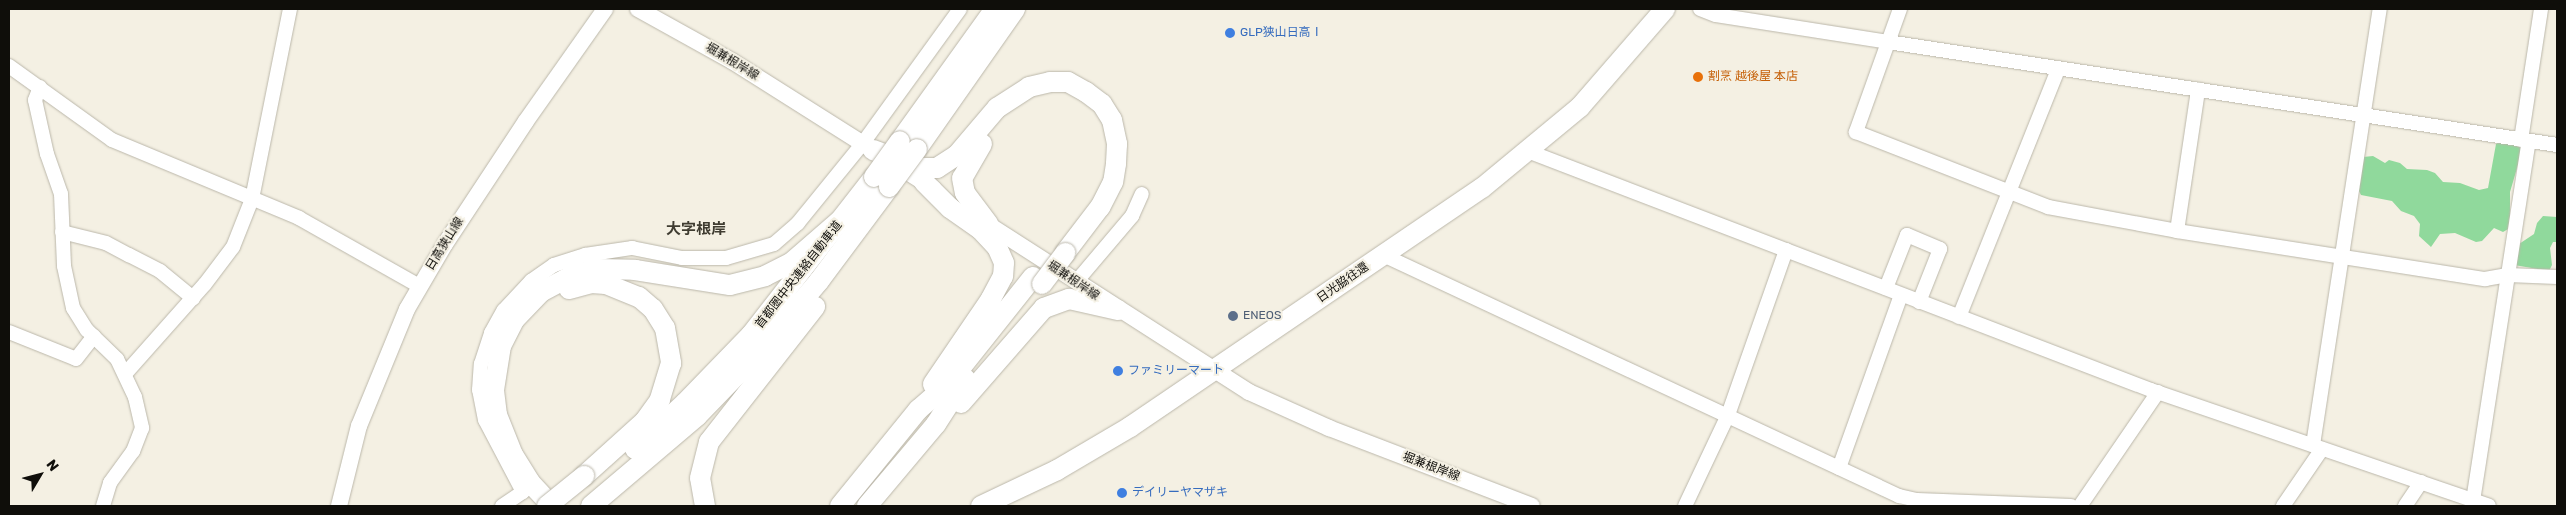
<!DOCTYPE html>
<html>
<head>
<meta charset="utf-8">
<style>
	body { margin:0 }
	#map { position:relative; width:2566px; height:515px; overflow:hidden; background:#f4f0e3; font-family:Rubik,"Noto Sans JP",sans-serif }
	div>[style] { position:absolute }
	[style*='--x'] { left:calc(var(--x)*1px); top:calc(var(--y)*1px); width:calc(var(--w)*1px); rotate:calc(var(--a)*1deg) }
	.green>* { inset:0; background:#90d99c }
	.roads { filter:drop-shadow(0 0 1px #bbb7aa) drop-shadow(0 0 1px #bbb7aa) }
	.minor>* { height:14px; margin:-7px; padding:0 7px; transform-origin:7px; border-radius:7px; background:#fff }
	.major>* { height:16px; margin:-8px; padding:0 8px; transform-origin:8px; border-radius:8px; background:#fff }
	.highway>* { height:20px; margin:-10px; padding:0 10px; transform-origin:10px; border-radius:10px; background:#fff }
	.bridges { filter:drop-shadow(0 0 1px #bbb7aa) drop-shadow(0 0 1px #bbb7aa) }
	.highway-bridge>* { height:20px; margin:-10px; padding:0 10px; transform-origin:10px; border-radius:10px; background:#fff }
	.dots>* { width:14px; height:14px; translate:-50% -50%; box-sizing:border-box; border:2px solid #f4f0e3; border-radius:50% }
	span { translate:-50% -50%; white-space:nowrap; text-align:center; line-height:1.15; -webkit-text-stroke:4px #f4f0e3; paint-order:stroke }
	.shop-label { font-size:12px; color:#366cbe }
	.left { translate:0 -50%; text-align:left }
	.street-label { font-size:12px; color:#0f0e0a }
	.food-label { font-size:12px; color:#c56008 }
	.service-label { font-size:12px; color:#4e5e75 }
	.quarter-label { font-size:15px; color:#3f3c31; font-weight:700 }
	.frame { position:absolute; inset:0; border:10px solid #0f0e0a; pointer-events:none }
	.north { position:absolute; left:15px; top:450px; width:50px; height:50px; -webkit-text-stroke:4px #f4f0e3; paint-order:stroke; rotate:53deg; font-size:14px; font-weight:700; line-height:20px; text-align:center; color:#0f0e0a }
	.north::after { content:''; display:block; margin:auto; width:18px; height:22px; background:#0f0e0a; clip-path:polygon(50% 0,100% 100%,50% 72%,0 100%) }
</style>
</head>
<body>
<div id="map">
	<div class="green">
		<i style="clip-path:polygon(2501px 141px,2523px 148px,2510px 192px,2510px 228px,2503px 232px,2494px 228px,2482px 241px,2476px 242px,2455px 233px,2440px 234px,2431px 247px,2419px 236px,2420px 224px,2414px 216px,2401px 211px,2392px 201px,2361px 195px,2356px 185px,2363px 157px,2373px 156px,2385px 163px,2389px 160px,2400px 163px,2407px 169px,2427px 170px,2435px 173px,2443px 182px,2460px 183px,2479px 190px,2488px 188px,2496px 144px)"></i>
		<i style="clip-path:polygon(2543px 216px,2557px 217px,2557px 242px,2553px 242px,2550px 248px,2552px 265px,2549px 271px,2514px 265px,2519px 244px,2534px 234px,2537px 223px)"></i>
	</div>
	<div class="roads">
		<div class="minor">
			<i style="--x:1700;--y:9;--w:17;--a:21"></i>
			<i style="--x:1716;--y:15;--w:174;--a:8.9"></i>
			<i style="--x:1888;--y:42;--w:677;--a:8.75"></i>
			<i style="--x:1900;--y:9;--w:131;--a:109.7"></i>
			<i style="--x:1856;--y:132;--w:206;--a:21.3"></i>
			<i style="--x:2048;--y:207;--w:131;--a:10.5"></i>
			<i style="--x:2177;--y:231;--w:312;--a:8.9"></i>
			<i style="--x:2485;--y:279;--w:23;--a:-10"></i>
			<i style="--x:2508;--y:275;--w:49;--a:2.3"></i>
			<i style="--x:9;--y:66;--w:127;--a:35.7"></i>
			<i style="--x:112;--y:140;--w:203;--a:22.6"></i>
			<i style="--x:299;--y:218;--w:138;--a:29.5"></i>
			<i style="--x:40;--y:87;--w:14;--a:111"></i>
			<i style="--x:35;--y:100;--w:55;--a:77.5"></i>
			<i style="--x:47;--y:154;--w:42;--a:70.7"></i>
			<i style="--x:61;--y:194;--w:72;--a:87.6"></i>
			<i style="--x:64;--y:266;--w:43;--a:77.9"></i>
			<i style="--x:73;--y:308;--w:26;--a:58"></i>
			<i style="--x:87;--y:330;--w:42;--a:44"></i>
			<i style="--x:117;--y:359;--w:42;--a:64.7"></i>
			<i style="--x:135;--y:397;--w:32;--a:77"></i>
			<i style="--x:142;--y:428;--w:25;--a:111"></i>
			<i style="--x:133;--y:451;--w:39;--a:126"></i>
			<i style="--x:110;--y:483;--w:24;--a:107"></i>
			<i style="--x:2521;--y:140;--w:133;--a:-81.3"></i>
			<i style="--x:1530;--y:152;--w:665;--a:20.97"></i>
			<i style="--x:2151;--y:390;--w:357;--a:18.9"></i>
			<i style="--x:2177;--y:231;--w:143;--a:-81.5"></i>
			<i style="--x:62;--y:232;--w:45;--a:14"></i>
			<i style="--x:106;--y:243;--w:26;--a:28"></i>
			<i style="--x:129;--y:255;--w:35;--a:27"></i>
			<i style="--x:160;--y:271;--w:43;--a:39.3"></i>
			<i style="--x:1383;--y:255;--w:570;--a:25.04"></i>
			<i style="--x:1899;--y:496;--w:18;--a:13"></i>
			<i style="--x:1917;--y:500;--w:154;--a:2.2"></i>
			<i style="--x:1076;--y:282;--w:87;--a:-49.7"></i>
			<i style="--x:1132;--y:216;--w:24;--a:-66"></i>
			<i style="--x:1886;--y:288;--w:57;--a:-68.4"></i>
			<i style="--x:1907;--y:235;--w:36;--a:23"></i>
			<i style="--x:1940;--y:249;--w:57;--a:111.6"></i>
			<i style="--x:1959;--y:317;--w:267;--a:-68.2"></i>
			<i style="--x:9;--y:332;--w:72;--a:21.9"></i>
			<i style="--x:76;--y:359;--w:29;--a:-52"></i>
			<i style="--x:125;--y:374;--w:120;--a:-48.4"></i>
			<i style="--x:205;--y:284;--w:46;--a:-52.9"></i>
			<i style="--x:233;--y:247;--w:52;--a:-68.4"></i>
			<i style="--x:252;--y:199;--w:194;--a:-78.7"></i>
			<i style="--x:2313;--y:445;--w:441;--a:-81.3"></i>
			<i style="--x:1839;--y:468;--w:184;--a:-70.3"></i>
			<i style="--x:2473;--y:501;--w:364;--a:-81.2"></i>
			<i style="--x:502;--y:506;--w:25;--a:-34"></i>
			<i style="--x:523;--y:492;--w:81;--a:-117.8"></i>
			<i style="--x:485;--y:420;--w:31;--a:-101"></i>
			<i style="--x:479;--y:390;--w:26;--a:-86"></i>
			<i style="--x:481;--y:364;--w:33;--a:-72"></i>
			<i style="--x:491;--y:333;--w:26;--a:-61"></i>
			<i style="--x:504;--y:310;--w:40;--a:-47"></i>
			<i style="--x:531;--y:281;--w:28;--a:-35"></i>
			<i style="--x:554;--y:265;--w:33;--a:-18"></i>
			<i style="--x:585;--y:255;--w:48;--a:-8.5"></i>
			<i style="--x:632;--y:248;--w:51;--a:11.3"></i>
			<i style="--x:682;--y:258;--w:44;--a:0"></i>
			<i style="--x:726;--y:258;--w:50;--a:-16.3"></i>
			<i style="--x:774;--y:244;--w:32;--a:-41"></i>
			<i style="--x:798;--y:223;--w:103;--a:-50.9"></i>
			<i style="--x:863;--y:143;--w:165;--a:-54.1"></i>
			<i style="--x:1685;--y:506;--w:101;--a:-64.7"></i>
			<i style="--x:1728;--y:415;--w:175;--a:-70.6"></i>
			<i style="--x:2080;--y:506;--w:138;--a:-55.6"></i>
			<i style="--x:2283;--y:506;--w:69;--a:-55.6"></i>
			<i style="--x:2405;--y:506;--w:29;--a:-56"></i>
		</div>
		<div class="major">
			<i style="--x:638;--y:9;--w:107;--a:29"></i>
			<i style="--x:732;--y:61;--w:238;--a:32.3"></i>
			<i style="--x:978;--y:218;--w:322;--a:32.7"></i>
			<i style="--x:1249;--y:392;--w:88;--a:24.2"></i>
			<i style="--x:1329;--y:428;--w:217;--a:21"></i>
			<i style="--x:339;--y:506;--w:82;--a:-76"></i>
			<i style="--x:359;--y:426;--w:126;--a:-67.7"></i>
			<i style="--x:407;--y:309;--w:75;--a:-59.7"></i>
			<i style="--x:445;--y:244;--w:147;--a:-56.6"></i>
			<i style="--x:526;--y:121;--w:137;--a:-54.8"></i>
		</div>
		<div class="highway">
			<i style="--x:900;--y:141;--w:163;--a:-54.3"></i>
			<i style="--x:982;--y:144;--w:39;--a:120"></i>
			<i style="--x:962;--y:178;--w:15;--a:79"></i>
			<i style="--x:965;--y:193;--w:39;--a:53"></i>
			<i style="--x:917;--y:149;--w:171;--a:-55"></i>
			<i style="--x:873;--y:150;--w:52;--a:20.2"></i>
			<i style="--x:922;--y:168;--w:15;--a:0"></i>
			<i style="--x:937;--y:168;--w:24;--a:-33"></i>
			<i style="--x:957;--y:155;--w:62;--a:-49.6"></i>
			<i style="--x:997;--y:108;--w:38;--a:-33"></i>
			<i style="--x:1029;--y:87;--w:22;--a:-13"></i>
			<i style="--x:1050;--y:82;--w:18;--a:0"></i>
			<i style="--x:1068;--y:82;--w:21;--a:29"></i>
			<i style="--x:1086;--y:92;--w:20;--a:37"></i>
			<i style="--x:1102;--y:104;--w:19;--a:58"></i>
			<i style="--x:1112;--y:120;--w:25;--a:78"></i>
			<i style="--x:1117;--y:144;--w:20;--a:93"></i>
			<i style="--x:1116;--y:164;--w:18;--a:99"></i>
			<i style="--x:1113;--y:182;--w:28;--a:117"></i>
			<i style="--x:1100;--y:207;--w:58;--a:127.3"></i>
			<i style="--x:924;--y:182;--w:37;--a:45"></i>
			<i style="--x:950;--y:208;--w:37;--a:35"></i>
			<i style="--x:980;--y:229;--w:25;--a:47"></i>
			<i style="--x:997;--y:247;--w:17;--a:66"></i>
			<i style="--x:1004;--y:263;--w:13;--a:94"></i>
			<i style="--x:1003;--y:276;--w:26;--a:118"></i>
			<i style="--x:991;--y:299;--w:103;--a:124.3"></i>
			<i style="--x:569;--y:289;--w:23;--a:-15"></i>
			<i style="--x:591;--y:283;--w:15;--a:4"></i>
			<i style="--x:606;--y:284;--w:35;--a:22"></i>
			<i style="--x:639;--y:297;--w:18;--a:41"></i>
			<i style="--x:653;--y:309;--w:22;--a:58"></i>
			<i style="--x:665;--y:328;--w:36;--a:80"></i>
			<i style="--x:671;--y:363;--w:39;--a:107"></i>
			<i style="--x:660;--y:400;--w:26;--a:126"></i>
			<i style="--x:645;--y:421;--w:82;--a:138"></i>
			<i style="--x:961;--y:403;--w:126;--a:-48.9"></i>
			<i style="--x:1044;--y:308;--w:27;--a:-20"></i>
			<i style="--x:1069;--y:299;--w:50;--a:12.7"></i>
			<i style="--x:635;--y:449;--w:68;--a:-42.6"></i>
			<i style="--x:685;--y:403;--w:95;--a:-45.9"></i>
			<i style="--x:751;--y:335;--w:200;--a:-52.1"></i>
			<i style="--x:552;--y:506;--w:33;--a:-133"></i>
			<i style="--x:530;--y:482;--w:32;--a:-122"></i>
			<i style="--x:513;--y:455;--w:43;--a:-111.8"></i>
			<i style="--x:497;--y:415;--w:25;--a:-97"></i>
			<i style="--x:494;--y:390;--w:45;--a:-81"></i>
			<i style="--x:501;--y:346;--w:30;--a:-63"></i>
			<i style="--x:515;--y:319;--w:37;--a:-46"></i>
			<i style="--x:541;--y:292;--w:34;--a:-28"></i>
			<i style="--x:571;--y:276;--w:26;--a:-16"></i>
			<i style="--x:596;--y:269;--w:39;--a:1"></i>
			<i style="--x:635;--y:270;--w:96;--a:9"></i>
			<i style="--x:730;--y:285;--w:36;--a:-14"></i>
			<i style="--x:765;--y:276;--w:30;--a:-27"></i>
			<i style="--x:792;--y:262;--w:69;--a:-40.9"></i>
			<i style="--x:591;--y:506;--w:139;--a:-40.3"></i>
			<i style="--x:697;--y:416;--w:89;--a:-45.9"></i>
			<i style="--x:759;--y:352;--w:93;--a:-49.8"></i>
			<i style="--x:819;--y:281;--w:117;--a:-53.3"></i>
			<i style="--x:705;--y:506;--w:28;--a:-100"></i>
			<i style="--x:700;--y:478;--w:37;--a:-76"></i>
			<i style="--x:709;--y:442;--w:172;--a:-51.9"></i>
			<i style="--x:840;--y:506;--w:124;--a:-50.9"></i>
			<i style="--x:918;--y:410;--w:38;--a:-41"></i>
			<i style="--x:947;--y:385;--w:138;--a:-51.5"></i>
			<i style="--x:867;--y:506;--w:107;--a:-49.9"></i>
			<i style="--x:936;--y:424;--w:54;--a:-57.2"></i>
			<i style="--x:981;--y:506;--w:84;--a:-25.3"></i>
			<i style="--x:1057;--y:470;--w:85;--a:-30.5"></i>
			<i style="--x:1130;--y:427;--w:425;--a:-34.2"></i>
			<i style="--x:1482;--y:188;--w:127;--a:-39.6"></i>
			<i style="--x:1580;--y:107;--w:130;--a:-49.1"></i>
		</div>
	</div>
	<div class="bridges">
		<div class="highway-bridge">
			<i style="--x:874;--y:177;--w:44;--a:-54.2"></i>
			<i style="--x:889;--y:187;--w:47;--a:-53.6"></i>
			<i style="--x:1042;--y:284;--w:39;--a:-53"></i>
			<i style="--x:547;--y:506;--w:48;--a:-39"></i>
		</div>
	</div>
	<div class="dots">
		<i style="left:1230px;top:33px;background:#3f7fe0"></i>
		<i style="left:1698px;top:77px;background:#e8710a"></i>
		<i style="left:1233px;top:316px;background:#5c6f8a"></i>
		<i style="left:1118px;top:371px;background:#3f7fe0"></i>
		<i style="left:1122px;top:493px;background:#3f7fe0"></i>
	</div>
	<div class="shop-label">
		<span class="left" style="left:1240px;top:33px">GLP狭山日高Ⅰ</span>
		<span class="left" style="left:1128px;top:371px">ファミリーマート</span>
		<span class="left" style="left:1132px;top:493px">デイリーヤマザキ</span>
	</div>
	<div class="street-label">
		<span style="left:732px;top:62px;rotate:31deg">堀兼根岸線</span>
		<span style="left:445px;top:244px;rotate:-58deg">日高狭山線</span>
		<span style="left:799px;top:275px;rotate:-52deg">首都圏中央連絡自動車道</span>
		<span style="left:1073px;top:281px;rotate:34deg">堀兼根岸線</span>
		<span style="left:1343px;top:283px;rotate:-35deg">日光脇往還</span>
		<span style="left:1431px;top:467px;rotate:21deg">堀兼根岸線</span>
	</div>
	<div class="food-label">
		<span class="left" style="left:1708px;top:77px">割烹 越後屋 本店</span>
	</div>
	<div class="service-label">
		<span class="left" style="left:1243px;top:316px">ENEOS</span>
	</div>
	<div class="quarter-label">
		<span style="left:696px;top:230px">大字根岸</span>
	</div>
	<div class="frame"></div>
	<div class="north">N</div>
</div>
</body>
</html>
